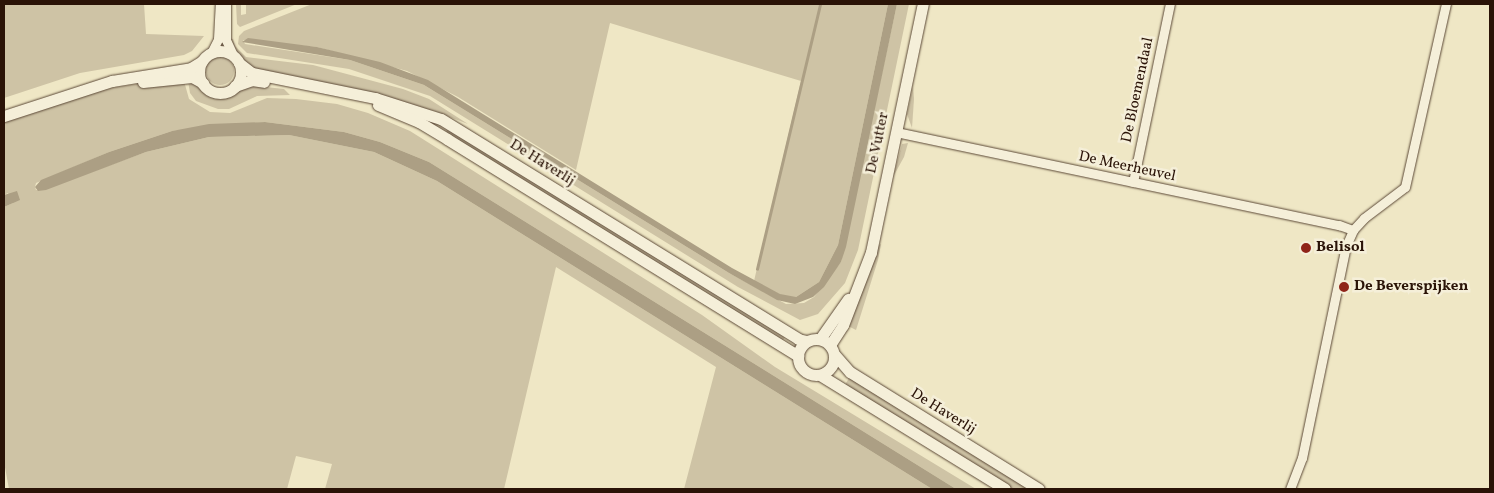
<!DOCTYPE html>
<html>
<head>
<meta charset="utf-8">
<style>
	body { margin:0 }
	#map { position:relative; width:1494px; height:493px; overflow:hidden; background:#efe7c5; font-family:Vollkorn,serif }
	div>[style] { position:absolute }
	[style*='--x'] { left:calc(var(--x)*1px); top:calc(var(--y)*1px); width:calc(var(--w)*1px); rotate:calc(var(--a)*1deg) }
	.green>* { inset:0; background:#cec3a5 }
	.round { border-radius:50% }
	.water>* { inset:0; background:#ac9f84 }
	.stream>* { height:2.5px; margin:-1.25px; padding:0 1.25px; transform-origin:1.25px; border-radius:1.25px; background:#ac9f84 }
	.roads { filter:drop-shadow(0 0 1px #5b4836) drop-shadow(0 0 1px #5b4836) }
	.minor>* { height:9px; margin:-4.5px; padding:0 4.5px; transform-origin:4.5px; border-radius:4.5px; background:#f5efd9 }
	.tertiary>* { height:11px; margin:-5.5px; padding:0 5.5px; transform-origin:5.5px; border-radius:5.5px; background:#f5efd9 }
	.tertiary>.ring { margin:-5.5px; padding:0; box-sizing:content-box; background:none; border:11px solid #f5efd9; border-radius:50% }
	.dots>* { width:14px; height:14px; translate:-50% -50%; box-sizing:border-box; border:2px solid #f5efd9; border-radius:50% }
	span { translate:-50% -50%; white-space:nowrap; text-align:center; line-height:1.15; -webkit-text-stroke:5px #f5efd9; paint-order:stroke }
	.street-label { font-size:15px; color:#2a1307 }
	.poi-label { font-size:15px; color:#2a1307; font-weight:700 }
	.left { translate:0 -50%; text-align:left }
	.frame { position:absolute; inset:0; border:5px solid #2a1307; pointer-events:none }
</style>
</head>
<body>
<div id="map">
	<div class="green">
		<i style="clip-path:polygon(4px 4px,144px 4px,146px 34px,204px 36px,192px 51px,184px 55px,80px 73px,4px 98px)"></i>
		<i style="clip-path:polygon(236px 4px,241px 4px,241px 15px,246px 14px,246px 4px,297px 4px,240px 27px,237px 24px)"></i>
		<i style="clip-path:polygon(312px 4px,888px 4px,838px 245px,819px 282px,796px 297px,787px 298px,754px 281px,801px 81px,610px 23px,576px 170px,458px 97px,407px 71px,317px 47px,243px 40px,245px 44px,350px 60px,424px 85px,729px 273px,786px 304px,804px 303px,814px 297px,841px 262px,897px 4px,909px 4px,858px 250px,845px 283px,818px 314px,800px 320px,738px 287px,430px 96px,349px 69px,247px 53px,238px 44px,239px 36px,244px 31px)"></i>
		<i style="clip-path:polygon(230px 39px,233px 39px,235px 46px,246px 57px,313px 65px,403px 89px,429px 99px,468px 124px,434px 111px,253px 70px,242px 60px)"></i>
		<i class="round" style="left:206px;top:57px;width:28px;height:28px"></i>
		<i style="clip-path:polygon(184px 81px,189px 99px,210px 112px,230px 113px,267px 98px,296px 99px,337px 104px,368px 113px,410px 131px,702px 315px,775px 367px,976px 489px,956px 489px,429px 162px,380px 142px,344px 132px,265px 122px,172px 131px,109px 152px,36px 183px,35px 187px,36px 190px,45px 189px,146px 152px,209px 137px,289px 135px,374px 152px,437px 181px,932px 489px,684px 489px,716px 367px,556px 267px,504px 489px,325px 489px,332px 464px,296px 456px,287px 489px,9px 489px,4px 462px,4px 207px,13px 203px,8px 193px,4px 195px,4px 120px,92px 91px,137px 84px)"></i>
		<i style="clip-path:polygon(188px 81px,217px 96px,247px 85px,284px 89px,290px 95px,257px 96px,229px 109px,218px 109px,196px 101px,190px 93px)"></i>
		<i style="clip-path:polygon(913px 86px,914px 99px,912px 128px,907px 114px)"></i>
		<i style="clip-path:polygon(448px 128px,785px 337px,781px 343px,446px 132px)"></i>
		<i style="clip-path:polygon(908px 143px,904px 157px,893px 177px,902px 144px)"></i>
		<i style="clip-path:polygon(881px 244px,878px 260px,856px 330px,846px 325px,870px 273px,877px 246px)"></i>
		<i style="clip-path:polygon(849px 378px,1029px 489px,1013px 489px,845px 385px)"></i>
	</div>
	<div class="water">
		<i style="clip-path:polygon(888px 4px,897px 4px,846px 247px,841px 262px,824px 287px,813px 297px,795px 304px,777px 300px,729px 273px,424px 85px,350px 60px,242px 42px,248px 38px,317px 47px,380px 62px,428px 80px,732px 268px,780px 294px,796px 297px,819px 282px,838px 245px)"></i>
		<i style="clip-path:polygon(265px 122px,344px 132px,380px 142px,429px 162px,956px 489px,932px 489px,437px 181px,374px 152px,289px 135px,209px 137px,146px 152px,46px 190px,38px 191px,35px 187px,41px 180px,109px 152px,172px 131px,209px 124px)"></i>
		<i style="clip-path:polygon(17px 191px,20px 200px,4px 207px,4px 195px)"></i>
	</div>
	<div class="stream">
		<i style="--x:757;--y:269;--w:272;--a:-76.6"></i>
	</div>
	<div class="roads">
		<div class="minor">
			<i style="--x:226;--y:4;--w:36;--a:90"></i>
			<i style="--x:226;--y:40;--w:17;--a:65"></i>
			<i style="--x:211;--y:53;--w:16;--a:-63"></i>
			<i style="--x:218;--y:39;--w:35;--a:-87"></i>
			<i style="--x:896;--y:132;--w:453;--a:11.9"></i>
			<i style="--x:1339;--y:225;--w:15;--a:20"></i>
			<i style="--x:1133;--y:182;--w:182;--a:-78.3"></i>
			<i style="--x:1290;--y:489;--w:33;--a:-69"></i>
			<i style="--x:1302;--y:458;--w:217;--a:-78.3"></i>
			<i style="--x:1346;--y:246;--w:17;--a:-66"></i>
			<i style="--x:1353;--y:230;--w:16;--a:-47"></i>
			<i style="--x:1364;--y:218;--w:51;--a:-37.1"></i>
			<i style="--x:1405;--y:187;--w:188;--a:-77.4"></i>
		</div>
		<div class="tertiary">
			<i class="ring" style="left:199px;top:51px;width:31px;height:31px"></i>
			<i style="--x:239;--y:63;--w:16;--a:38"></i>
			<i style="--x:252;--y:73;--w:126;--a:11.5"></i>
			<i style="--x:375;--y:98;--w:69;--a:17.7"></i>
			<i style="--x:441;--y:119;--w:419;--a:31.6"></i>
			<i style="--x:798;--y:339;--w:9;--a:13"></i>
			<i style="--x:143;--y:82;--w:49;--a:-5.8"></i>
			<i style="--x:192;--y:77;--w:13;--a:29"></i>
			<i style="--x:235;--y:86;--w:18;--a:-19"></i>
			<i style="--x:252;--y:80;--w:12;--a:9"></i>
			<i style="--x:378;--y:105;--w:44;--a:22.5"></i>
			<i style="--x:419;--y:122;--w:33;--a:31"></i>
			<i style="--x:447;--y:139;--w:413;--a:31.7"></i>
			<i style="--x:4;--y:116;--w:114;--a:-18"></i>
			<i style="--x:112;--y:81;--w:80;--a:-9.3"></i>
			<i style="--x:191;--y:68;--w:13;--a:-32"></i>
			<i class="ring" style="left:798px;top:339px;width:25px;height:25px"></i>
			<i style="--x:820;--y:339;--w:49;--a:-55"></i>
			<i style="--x:830;--y:345;--w:24;--a:-57"></i>
			<i style="--x:843;--y:325;--w:78;--a:-69"></i>
			<i style="--x:871;--y:252;--w:253;--a:-78.2"></i>
			<i style="--x:835;--y:355;--w:23;--a:49"></i>
			<i style="--x:850;--y:372;--w:222;--a:31.8"></i>
			<i style="--x:820;--y:375;--w:217;--a:31.6"></i>
		</div>
	</div>
	<div class="dots">
		<i style="left:1306px;top:248px;background:#8f2418"></i>
		<i style="left:1344px;top:287px;background:#8f2418"></i>
	</div>
	<div class="street-label">
		<span style="left:1138px;top:90px;rotate:-78deg">De Bloemendaal</span>
		<span style="left:878px;top:143px;rotate:-78deg">De Vutter</span>
		<span style="left:542px;top:163px;rotate:32deg">De Haverlij</span>
		<span style="left:1127px;top:167px;rotate:12deg">De Meerheuvel</span>
		<span style="left:943px;top:412px;rotate:32deg">De Haverlij</span>
	</div>
	<div class="poi-label">
		<span class="left" style="left:1316px;top:248px">Belisol</span>
		<span class="left" style="left:1354px;top:287px">De Beverspijken</span>
	</div>
	<div class="frame"></div>
</div>
</body>
</html>
